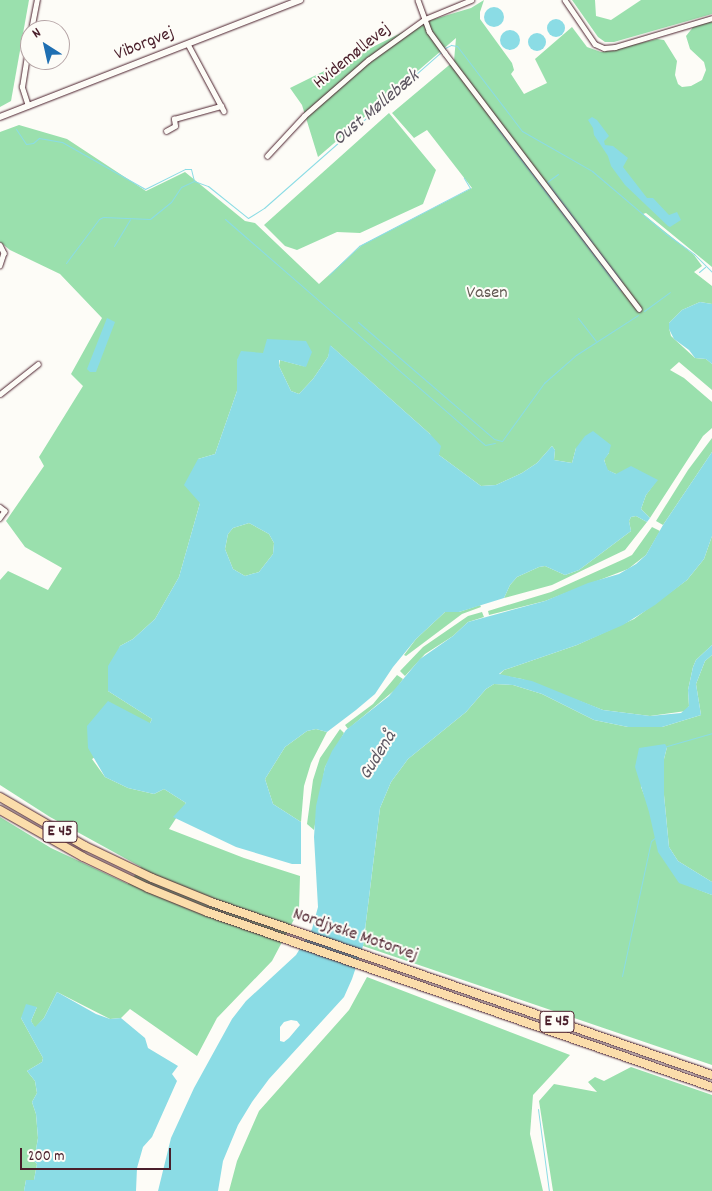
<!DOCTYPE html>
<html>
<head>
<meta charset="utf-8">
<style>
	body { margin:0 }
	#map { position:relative; width:712px; height:1191px; overflow:hidden; background:#fdfcf7; font-family:Dekko,sans-serif }
	div>[style] { position:absolute }
	[style*='--x'] { left:calc(var(--x)*1px); top:calc(var(--y)*1px); width:calc(var(--w)*1px); rotate:calc(var(--a)*1deg) }
	.green>* { inset:0; background:#9ae0ad }
	.water>* { inset:0; background:#8bdce5 }
	.round { border-radius:50% }
	.stream>* { height:1px; margin:-0.5px; padding:0 0.5px; transform-origin:0.5px; border-radius:0.5px; background:#8bdce5 }
	.roads { filter:drop-shadow(0 0 1px #4a1f2b) drop-shadow(0 0 1px #4a1f2b) }
	.street>* { height:4.5px; margin:-2.25px; padding:0 2.25px; transform-origin:2.25px; border-radius:2.25px; background:#fdfcf7 }
	.secondary>* { height:5.5px; margin:-2.75px; padding:0 2.75px; transform-origin:2.75px; border-radius:2.75px; background:#fdfcf7 }
	.highway>* { height:8px; margin:-4px; padding:0 4px; transform-origin:4px; border-radius:4px; background:#fbddab }
	span { translate:-50% -50%; white-space:nowrap; text-align:center; line-height:1.15; -webkit-text-stroke:4px #fdfcf7; paint-order:stroke }
	.shield-label span { padding:1px 4px; background:#fdfcf7; border:1px solid; border-radius:4px; -webkit-text-stroke-width:0 }
	.shield-label { font-size:16px; color:#4a1f2b; font-weight:700 }
	.street-label { font-size:18px; color:#4a1f2b }
	.park-label { font-size:18px; color:#625952 }
	.water-label { font-size:19px; color:#5e5863; font-style:italic }
	.north { position:absolute; left:20px; top:20px; width:50px; height:50px; box-sizing:border-box; background:#fdfcf7; border:1px solid #b5a4a5; border-radius:50%; rotate:325deg; font-size:14px; font-weight:700; line-height:20px; text-align:center; color:#4a1f2b }
	.north::after { content:''; display:block; margin:auto; width:18px; height:22px; background:#1f6fb2; clip-path:polygon(50% 0,100% 100%,50% 72%,0 100%) }
	.scale { position:absolute; left:20px; top:1148px; width:151px; height:22px; box-sizing:border-box; border:2px solid #4a1f2b; border-top:0; padding-left:6px; font-size:15px; line-height:18px; white-space:nowrap; color:#4a1f2b; -webkit-text-stroke:4px #fdfcf7; paint-order:stroke }
</style>
</head>
<body>
<div id="map">
	<div class="green">
		<i style="clip-path:polygon(0 0,29px 0,11px 101px,0 107px)"></i>
		<i style="clip-path:polygon(484px 0,480px 12px,480px 19px,512px 63px,514px 70px,511px 74px,524px 94px,547px 83px,535px 59px,572px 27px,587px 47px,601px 52px,657px 39px,664px 40px,677px 61px,675px 75px,678px 84px,682px 87px,691px 86px,702px 80px,706px 70px,704px 62px,690px 49px,686px 36px,694px 26px,712px 20px,712px 267px,646px 213px,643px 214px,694px 255px,702px 266px,694px 272px,712px 286px,712px 304px,700px 302px,682px 310px,669px 323px,669px 328px,671px 336px,695px 358px,706px 359px,712px 364px,712px 390px,679px 362px,670px 370px,684px 378px,712px 402px,712px 428px,703px 436px,650px 518px,641px 509px,646px 495px,657px 480px,616px 474px,607px 470px,604px 459px,609px 453px,576px 448px,572px 463px,554px 460px,555px 450px,552px 446px,537px 463px,522px 473px,496px 485px,481px 486px,439px 455px,430px 434px,331px 346px,328px 357px,313px 379px,299px 394px,291px 391px,279px 366px,280px 360px,306px 367px,263px 353px,237px 360px,237px 391px,215px 454px,198px 459px,200px 503px,179px 577px,155px 619px,133px 639px,120px 646px,108px 691px,152px 719px,150px 723px,92px 759px,105px 777px,128px 788px,154px 794px,164px 789px,186px 803px,169px 829px,244px 858px,300px 876px,299px 910px,272px 961px,217px 1018px,197px 1056px,130px 1009px,121px 1018px,110px 1019px,57px 992px,44px 1018px,35px 1028px,31px 1021px,37px 1007px,21px 1018px,43px 1058px,42px 1062px,27px 1071px,35px 1081px,37px 1093px,32px 1102px,36px 1114px,38px 1138px,34px 1161px,37px 1164px,34px 1180px,26px 1180px,24px 1191px,0 1191px,0 817px,51px 848px,128px 884px,141px 867px,50px 817px,0 785px,0 580px,8px 571px,48px 590px,62px 568px,25px 547px,6px 521px,44px 466px,39px 457px,83px 386px,71px 374px,102px 318px,60px 274px,10px 250px,0 242px,0 132px,19px 125px,67px 139px,146px 191px,185px 172px,245px 221px,255px 223px,319px 284px,362px 245px,472px 188px,427px 130px,414px 138px,392px 113px,454px 61px,456px 38px,318px 157px,302px 105px,290px 88px,421px 23px,471px 8px)"></i>
		<i style="clip-path:polygon(572px 0,595px 0,596px 16px,611px 20px,641px 0,712px 0,712px 14px,614px 42px,605px 42px,598px 37px)"></i>
		<i style="clip-path:polygon(389px 113px,436px 170px,423px 204px,360px 233px,337px 232px,297px 250px,285px 246px,264px 225px)"></i>
		<i style="clip-path:polygon(712px 438px,712px 452px,663px 525px,656px 521px,688px 470px)"></i>
		<i style="clip-path:polygon(636px 516px,647px 522px,625px 550px,552px 585px,504px 598px,510px 585px,517px 577px,539px 567px,545px 566px,565px 575px,579px 570px,631px 531px,629px 521px,631px 517px)"></i>
		<i style="clip-path:polygon(249px 523px,269px 534px,274px 543px,273px 554px,259px 572px,245px 576px,233px 569px,225px 549px,228px 534px,233px 528px)"></i>
		<i style="clip-path:polygon(652px 527px,660px 531px,646px 555px,628px 569px,545px 601px,489px 615px,488px 611px,551px 592px,624px 559px,632px 555px)"></i>
		<i style="clip-path:polygon(712px 536px,712px 645px,696px 660px,693px 667px,688px 690px,689px 706px,686px 711px,650px 716px,603px 710px,522px 679px,499px 675px,504px 670px,577px 645px,634px 619px,687px 580px,704px 559px)"></i>
		<i style="clip-path:polygon(480px 605px,481px 607px,462px 614px,406px 656px,404px 655px,416px 639px,445px 612px,459px 612px)"></i>
		<i style="clip-path:polygon(482px 612px,484px 617px,468px 622px,453px 636px,425px 654px,405px 676px,400px 671px,423px 647px,468px 616px)"></i>
		<i style="clip-path:polygon(712px 655px,712px 882px,678px 861px,669px 847px,664px 795px,664px 759px,667px 747px,641px 787px,679px 882px,712px 895px,712px 1065px,363px 946px,380px 808px,391px 782px,408px 759px,466px 712px,486px 689px,494px 684px,513px 685px,542px 694px,594px 720px,628px 727px,662px 727px,701px 715px,696px 684px,705px 661px)"></i>
		<i style="clip-path:polygon(397px 675px,403px 679px,396px 689px,348px 729px,345px 725px,373px 704px)"></i>
		<i style="clip-path:polygon(316px 729px,327px 732px,311px 763px,304px 786px,301px 822px,273px 804px,265px 779px,285px 747px,307px 731px)"></i>
		<i style="clip-path:polygon(340px 729px,344px 733px,325px 767px,314px 830px,307px 824px,313px 780px,320px 758px)"></i>
		<i style="clip-path:polygon(367px 977px,570px 1055px,533px 1095px,530px 1134px,543px 1191px,229px 1191px,237px 1161px,259px 1111px,349px 1010px)"></i>
		<i style="clip-path:polygon(631px 1067px,712px 1095px,712px 1191px,553px 1191px,539px 1101px,554px 1084px,597px 1092px,588px 1082px,595px 1077px,604px 1081px)"></i>
	</div>
	<div class="water">
		<i class="round" style="left:484px;top:7px;width:20px;height:20px"></i>
		<i class="round" style="left:547px;top:19px;width:18px;height:18px"></i>
		<i class="round" style="left:500px;top:30px;width:20px;height:20px"></i>
		<i class="round" style="left:528px;top:33px;width:18px;height:18px"></i>
		<i style="clip-path:polygon(592px 117px,597px 120px,609px 136px,604px 141px,605px 145px,613px 146px,628px 158px,623px 167px,647px 198px,653px 198px,669px 215px,677px 212px,681px 220px,670px 227px,668px 226px,625px 185px,611px 166px,608px 156px,594px 135px,593px 128px,588px 120px)"></i>
		<i style="clip-path:polygon(700px 302px,712px 304px,712px 364px,706px 359px,695px 358px,689px 350px,674px 339px,669px 329px,669px 323px,682px 310px)"></i>
		<i style="clip-path:polygon(107px 318px,115px 322px,96px 372px,90px 372px,87px 369px)"></i>
		<i style="clip-path:polygon(evenodd,267px 339px,306px 341px,312px 352px,306px 367px,279px 360px,279px 366px,291px 391px,299px 394px,313px 379px,328px 357px,330px 345px,430px 434px,441px 446px,439px 455px,481px 486px,496px 485px,522px 473px,537px 463px,552px 446px,555px 450px,554px 460px,572px 463px,576px 448px,585px 436px,593px 431px,611px 445px,609px 453px,604px 460px,608px 470px,616px 474px,631px 466px,658px 480px,646px 495px,641px 509px,650px 518px,647px 522px,636px 516px,631px 517px,629px 521px,631px 531px,579px 570px,565px 575px,545px 566px,539px 567px,517px 577px,510px 585px,504px 598px,459px 612px,445px 612px,416px 639px,393px 667px,375px 694px,356px 710px,327px 732px,316px 729px,307px 731px,285px 747px,265px 779px,273px 804px,301px 822px,301px 864px,292px 864px,236px 847px,173px 817px,186px 803px,164px 789px,154px 794px,128px 788px,105px 777px,88px 748px,87px 726px,108px 701px,150px 723px,152px 719px,108px 691px,108px 666px,120px 646px,133px 639px,155px 619px,179px 577px,200px 503px,184px 485px,198px 459px,215px 454px,237px 391px,237px 360px,241px 351px,263px 353px,267px 339px,249px 523px,269px 534px,274px 543px,273px 554px,259px 572px,245px 576px,233px 569px,225px 549px,228px 534px,233px 528px,249px 523px)"></i>
		<i style="clip-path:polygon(evenodd,712px 452px,712px 536px,704px 559px,687px 580px,655px 605px,623px 625px,577px 645px,504px 670px,499px 674px,532px 681px,603px 710px,650px 716px,681px 713px,689px 706px,688px 690px,693px 667px,696px 660px,712px 645px,712px 655px,705px 661px,696px 684px,701px 715px,662px 727px,628px 727px,594px 720px,542px 694px,513px 685px,494px 684px,486px 689px,466px 712px,408px 759px,391px 782px,380px 808px,363px 946px,352px 979px,344px 997px,269px 1079px,252px 1102px,238px 1125px,223px 1161px,218px 1191px,158px 1191px,171px 1138px,194px 1088px,232px 1019px,246px 1001px,296px 955px,312px 929px,318px 907px,314px 837px,316px 806px,325px 767px,332px 751px,346px 730px,389px 696px,420px 659px,453px 636px,468px 622px,545px 601px,588px 583px,619px 574px,636px 564px,646px 555px,663px 525px,712px 452px,291px 1020px,297px 1021px,300px 1025px,289px 1038px,284px 1042px,280px 1041px,280px 1027px,284px 1022px,291px 1020px)"></i>
		<i style="clip-path:polygon(665px 744px,667px 747px,664px 759px,664px 795px,669px 847px,678px 861px,712px 882px,712px 895px,679px 883px,658px 852px,649px 812px,635px 767px,639px 748px)"></i>
		<i style="clip-path:polygon(57px 992px,96px 1014px,110px 1019px,121px 1018px,145px 1038px,148px 1048px,178px 1066px,172px 1074px,177px 1081px,152px 1137px,143px 1147px,137px 1168px,136px 1191px,24px 1191px,26px 1180px,34px 1180px,37px 1164px,34px 1161px,38px 1138px,36px 1114px,32px 1102px,37px 1093px,35px 1081px,27px 1071px,42px 1062px,43px 1058px,21px 1018px,26px 1004px,37px 1007px,31px 1021px,35px 1027px,44px 1018px)"></i>
	</div>
	<div class="stream">
		<i style="--x:445;--y:48;--w:7;--a:-27"></i>
		<i style="--x:451;--y:45;--w:6;--a:9"></i>
		<i style="--x:457;--y:46;--w:107;--a:52.6"></i>
		<i style="--x:522;--y:131;--w:81;--a:29.7"></i>
		<i style="--x:592;--y:171;--w:96;--a:40.3"></i>
		<i style="--x:665;--y:233;--w:36;--a:36"></i>
		<i style="--x:694;--y:254;--w:25;--a:45"></i>
		<i style="--x:494;--y:124;--w:98;--a:52.9"></i>
		<i style="--x:16;--y:129;--w:18;--a:56"></i>
		<i style="--x:26;--y:144;--w:7;--a:-8"></i>
		<i style="--x:33;--y:143;--w:8;--a:-40"></i>
		<i style="--x:39;--y:138;--w:23;--a:10"></i>
		<i style="--x:62;--y:142;--w:95;--a:29.5"></i>
		<i style="--x:145;--y:189;--w:45;--a:-26.6"></i>
		<i style="--x:185;--y:169;--w:6;--a:0"></i>
		<i style="--x:191;--y:169;--w:12;--a:76"></i>
		<i style="--x:194;--y:181;--w:15;--a:20"></i>
		<i style="--x:208;--y:186;--w:51;--a:38.7"></i>
		<i style="--x:248;--y:218;--w:19;--a:-32"></i>
		<i style="--x:264;--y:208;--w:237;--a:-41.4"></i>
		<i style="--x:558;--y:174;--w:14;--a:144"></i>
		<i style="--x:547;--y:182;--w:76;--a:53"></i>
		<i style="--x:558;--y:208;--w:103;--a:52.9"></i>
		<i style="--x:225;--y:219;--w:344;--a:41"></i>
		<i style="--x:485;--y:445;--w:10;--a:-11"></i>
		<i style="--x:114;--y:246;--w:31;--a:-59"></i>
		<i style="--x:598;--y:250;--w:39;--a:53"></i>
		<i style="--x:66;--y:263;--w:55;--a:-53.1"></i>
		<i style="--x:99;--y:219;--w:4;--a:-27"></i>
		<i style="--x:103;--y:217;--w:47;--a:2.4"></i>
		<i style="--x:150;--y:219;--w:27;--a:-39"></i>
		<i style="--x:171;--y:202;--w:18;--a:-56"></i>
		<i style="--x:181;--y:187;--w:14;--a:-25"></i>
		<i style="--x:699;--y:272;--w:8;--a:-40"></i>
		<i style="--x:329;--y:275;--w:42;--a:-44"></i>
		<i style="--x:359;--y:246;--w:125;--a:-27.6"></i>
		<i style="--x:470;--y:188;--w:12;--a:-121"></i>
		<i style="--x:644;--y:311;--w:32;--a:-36"></i>
		<i style="--x:578;--y:318;--w:29;--a:52"></i>
		<i style="--x:358;--y:322;--w:179;--a:40.7"></i>
		<i style="--x:494;--y:439;--w:8;--a:14"></i>
		<i style="--x:502;--y:441;--w:72;--a:-54.1"></i>
		<i style="--x:544;--y:383;--w:43;--a:-41.2"></i>
		<i style="--x:576;--y:355;--w:74;--a:-32.8"></i>
		<i style="--x:667;--y:746;--w:47;--a:-16.1"></i>
		<i style="--x:622;--y:976;--w:138;--a:-77.9"></i>
		<i style="--x:651;--y:841;--w:6;--a:-39"></i>
		<i style="--x:538;--y:1109;--w:83;--a:82.4"></i>
	</div>
	<div class="roads">
		<div class="street">
			<i style="--x:418;--y:0;--w:33;--a:70"></i>
			<i style="--x:429;--y:31;--w:27;--a:54"></i>
			<i style="--x:445;--y:53;--w:321;--a:52.8"></i>
			<i style="--x:565;--y:0;--w:53;--a:55.7"></i>
			<i style="--x:595;--y:44;--w:10;--a:24"></i>
			<i style="--x:604;--y:48;--w:11;--a:-5"></i>
			<i style="--x:615;--y:47;--w:101;--a:-16.6"></i>
			<i style="--x:31;--y:30;--w:31;--a:-79"></i>
			<i style="--x:188;--y:44;--w:76;--a:61.8"></i>
			<i style="--x:28;--y:106;--w:20;--a:-108"></i>
			<i style="--x:22;--y:87;--w:51;--a:-80.9"></i>
			<i style="--x:166;--y:131;--w:10;--a:-29"></i>
			<i style="--x:175;--y:126;--w:7;--a:-98"></i>
			<i style="--x:174;--y:119;--w:49;--a:-15.5"></i>
			<i style="--x:267;--y:156;--w:54;--a:-47.2"></i>
			<i style="--x:304;--y:116;--w:85;--a:-41.2"></i>
			<i style="--x:368;--y:60;--w:70;--a:-35.7"></i>
			<i style="--x:425;--y:19;--w:50;--a:-22.4"></i>
			<i style="--x:0;--y:245;--w:9;--a:63"></i>
			<i style="--x:4;--y:253;--w:13;--a:108"></i>
			<i style="--x:0;--y:394;--w:48;--a:-38.3"></i>
			<i style="--x:0;--y:507;--w:6;--a:39"></i>
			<i style="--x:5;--y:511;--w:9;--a:126"></i>
		</div>
		<div class="secondary">
			<i style="--x:0;--y:117;--w:322;--a:-21.3"></i>
		</div>
		<div class="highway">
			<i style="--x:0;--y:797;--w:98;--a:30"></i>
			<i style="--x:85;--y:846;--w:74;--a:25.5"></i>
			<i style="--x:152;--y:878;--w:64;--a:22.1"></i>
			<i style="--x:211;--y:902;--w:530;--a:19.05"></i>
			<i style="--x:0;--y:810;--w:95;--a:29.5"></i>
			<i style="--x:83;--y:857;--w:72;--a:25.5"></i>
			<i style="--x:148;--y:888;--w:64;--a:22.1"></i>
			<i style="--x:207;--y:912;--w:534;--a:19.11"></i>
		</div>
	</div>
	<div class="shield-label">
		<span style="left:60px;top:832px">E 45</span>
		<span style="left:557px;top:1022px">E 45</span>
	</div>
	<div class="street-label">
		<span style="left:145px;top:45px;rotate:-22deg">Viborgvej</span>
		<span style="left:353px;top:57px;rotate:-39deg">Hvidemøllevej</span>
		<span style="left:355px;top:936px;rotate:19deg">Nordjyske Motorvej</span>
	</div>
	<div class="park-label">
		<span style="left:487px;top:294px">Vasen</span>
	</div>
	<div class="water-label">
		<span style="left:377px;top:109px;rotate:-40deg">Oust Møllebæk</span>
		<span style="left:379px;top:756px;rotate:-58deg">Gudenå</span>
	</div>
	<div class="north">N</div>
	<div class="scale">200 m</div>
</div>
</body>
</html>
